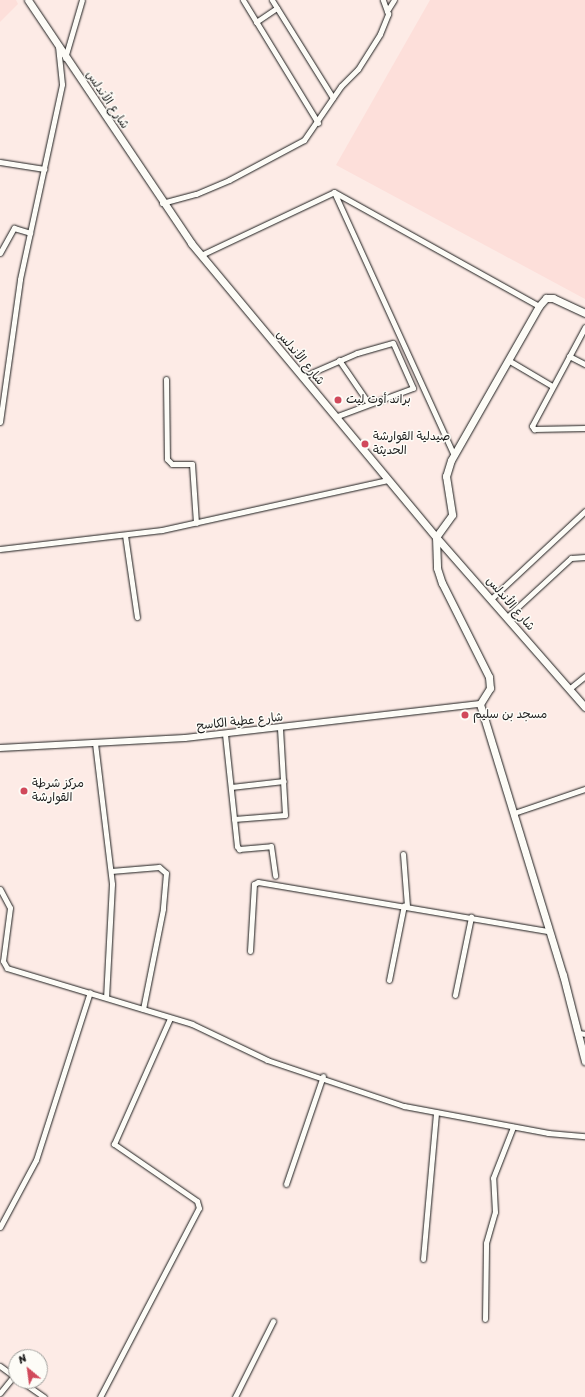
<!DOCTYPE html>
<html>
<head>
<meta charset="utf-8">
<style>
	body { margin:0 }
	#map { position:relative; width:585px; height:1397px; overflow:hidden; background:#fdebe6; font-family:Sriracha,"Playpen Sans Arabic",sans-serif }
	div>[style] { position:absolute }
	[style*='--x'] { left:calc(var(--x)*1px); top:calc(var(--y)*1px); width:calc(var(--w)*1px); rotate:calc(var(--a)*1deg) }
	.built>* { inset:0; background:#fddfda }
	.roads { filter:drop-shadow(0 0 1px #1c1c1c) drop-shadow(0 0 1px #1c1c1c) }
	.minor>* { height:5px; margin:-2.5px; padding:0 2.5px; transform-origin:2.5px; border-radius:2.5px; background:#fdfcf7 }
	.tertiary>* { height:6px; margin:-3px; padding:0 3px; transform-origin:3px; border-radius:3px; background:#fdfcf7 }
	.secondary>* { height:7px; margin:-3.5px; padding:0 3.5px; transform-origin:3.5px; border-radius:3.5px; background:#fdfcf7 }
	.dots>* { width:11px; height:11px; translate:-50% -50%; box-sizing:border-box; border:2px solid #fdfcf7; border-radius:50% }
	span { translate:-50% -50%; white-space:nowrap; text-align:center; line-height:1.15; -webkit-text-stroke:3px #fdfcf7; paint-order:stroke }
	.street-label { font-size:12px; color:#1c1c1c }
	.poi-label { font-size:12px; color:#1c1c1c }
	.left { translate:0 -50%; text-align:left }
	.north { position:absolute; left:8px; top:1349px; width:40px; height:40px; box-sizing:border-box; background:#fdfcf7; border:1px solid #a3a29f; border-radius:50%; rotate:331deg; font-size:11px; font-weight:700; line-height:16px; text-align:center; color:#1c1c1c }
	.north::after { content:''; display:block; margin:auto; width:14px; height:18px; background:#d1495b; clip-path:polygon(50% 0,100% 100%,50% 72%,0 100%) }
</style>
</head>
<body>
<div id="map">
	<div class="built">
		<i style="clip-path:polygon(0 0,16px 0,18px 4px,0 22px)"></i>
		<i style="clip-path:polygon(430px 0,585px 0,585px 299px,336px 165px)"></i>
	</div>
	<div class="roads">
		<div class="minor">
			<i style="--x:243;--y:0;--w:144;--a:58.6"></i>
			<i style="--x:272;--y:0;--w:115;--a:58.1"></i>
			<i style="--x:387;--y:11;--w:13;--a:-58"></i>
			<i style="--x:256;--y:22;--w:25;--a:-34"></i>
			<i style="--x:65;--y:58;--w:60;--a:-73.7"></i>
			<i style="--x:0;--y:162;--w:45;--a:9"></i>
			<i style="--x:334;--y:192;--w:289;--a:65.5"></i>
			<i style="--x:162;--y:203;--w:35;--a:-15"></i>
			<i style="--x:196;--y:194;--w:36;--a:-23"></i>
			<i style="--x:229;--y:180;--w:85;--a:-28.1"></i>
			<i style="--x:304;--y:140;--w:65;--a:-55.6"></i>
			<i style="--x:341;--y:86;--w:24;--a:-45"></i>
			<i style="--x:358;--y:69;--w:41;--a:-57.8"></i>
			<i style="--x:380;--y:34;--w:22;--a:-68"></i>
			<i style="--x:388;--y:14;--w:15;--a:-110"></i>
			<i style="--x:0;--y:253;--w:29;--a:-61"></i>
			<i style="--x:14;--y:228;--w:17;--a:17"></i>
			<i style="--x:201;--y:255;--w:147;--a:-25.3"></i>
			<i style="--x:334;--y:192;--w:235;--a:29.1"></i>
			<i style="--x:585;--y:327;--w:112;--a:118.2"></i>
			<i style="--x:532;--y:426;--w:4;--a:56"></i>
			<i style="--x:534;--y:429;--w:51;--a:-1.1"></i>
			<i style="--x:569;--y:356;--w:18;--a:27"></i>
			<i style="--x:339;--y:360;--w:53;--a:55.7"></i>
			<i style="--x:508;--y:360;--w:51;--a:30.6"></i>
			<i style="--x:302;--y:377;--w:60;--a:-23.6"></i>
			<i style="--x:357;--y:353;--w:37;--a:-16"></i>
			<i style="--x:393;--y:343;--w:49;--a:66"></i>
			<i style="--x:413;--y:388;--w:83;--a:159.6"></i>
			<i style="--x:166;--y:379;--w:80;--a:89.3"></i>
			<i style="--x:167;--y:459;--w:7;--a:45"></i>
			<i style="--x:172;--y:464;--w:20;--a:0"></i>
			<i style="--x:192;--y:464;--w:59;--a:86.1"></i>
			<i style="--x:0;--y:422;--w:144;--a:-82"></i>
			<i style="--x:20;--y:279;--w:199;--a:-77.8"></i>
			<i style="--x:62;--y:84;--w:37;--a:-96"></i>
			<i style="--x:125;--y:535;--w:83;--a:81.7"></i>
			<i style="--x:0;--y:549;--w:163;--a:-6.7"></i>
			<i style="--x:162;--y:530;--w:231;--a:-12.5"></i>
			<i style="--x:491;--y:599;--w:129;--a:-43.1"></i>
			<i style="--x:507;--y:617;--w:87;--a:-42.7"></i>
			<i style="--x:571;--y:558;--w:14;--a:-4"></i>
			<i style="--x:569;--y:689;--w:21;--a:-39"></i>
			<i style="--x:225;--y:734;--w:113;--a:83.9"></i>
			<i style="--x:237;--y:846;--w:4;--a:56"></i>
			<i style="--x:239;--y:849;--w:32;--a:-5"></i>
			<i style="--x:271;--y:846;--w:30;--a:82"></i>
			<i style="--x:95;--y:743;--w:142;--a:83.1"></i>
			<i style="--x:112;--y:884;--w:113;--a:93"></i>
			<i style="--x:231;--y:787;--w:53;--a:-6.5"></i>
			<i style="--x:514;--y:813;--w:75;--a:-18.7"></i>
			<i style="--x:234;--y:819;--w:51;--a:-4.5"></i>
			<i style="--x:285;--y:815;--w:86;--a:-93.3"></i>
			<i style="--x:403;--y:854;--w:52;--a:85.6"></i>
			<i style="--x:111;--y:871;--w:48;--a:-4.8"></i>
			<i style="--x:159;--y:867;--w:9;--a:41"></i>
			<i style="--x:166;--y:873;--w:36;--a:95"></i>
			<i style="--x:163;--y:909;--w:102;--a:101.3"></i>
			<i style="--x:0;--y:889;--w:21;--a:62"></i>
			<i style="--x:10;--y:908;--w:53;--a:97.5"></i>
			<i style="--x:3;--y:961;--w:8;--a:60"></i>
			<i style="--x:7;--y:968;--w:193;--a:16.8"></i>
			<i style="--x:192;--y:1024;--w:83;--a:25.6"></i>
			<i style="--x:267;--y:1060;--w:145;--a:18.6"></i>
			<i style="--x:404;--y:1106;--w:147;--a:10.6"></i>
			<i style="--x:548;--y:1133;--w:37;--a:5"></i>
			<i style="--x:250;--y:951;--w:67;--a:-86.6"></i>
			<i style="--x:254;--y:884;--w:4;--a:-27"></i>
			<i style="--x:258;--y:882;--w:295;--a:9.6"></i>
			<i style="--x:389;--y:980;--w:76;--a:-78.7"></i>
			<i style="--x:455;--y:995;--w:80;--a:-78.4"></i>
			<i style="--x:579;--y:1033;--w:6;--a:9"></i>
			<i style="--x:286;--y:1184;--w:114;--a:-71.1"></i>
			<i style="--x:0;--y:1227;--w:76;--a:-61.8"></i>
			<i style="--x:36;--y:1160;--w:176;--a:-72.2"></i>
			<i style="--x:423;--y:1259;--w:147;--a:-84.9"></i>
			<i style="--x:485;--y:1319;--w:76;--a:-89.2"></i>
			<i style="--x:486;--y:1243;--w:32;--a:-74"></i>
			<i style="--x:495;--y:1212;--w:34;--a:-93"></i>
			<i style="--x:493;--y:1178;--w:55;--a:-68.6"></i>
			<i style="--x:0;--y:1366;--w:19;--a:36"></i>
			<i style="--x:21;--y:1381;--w:28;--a:35"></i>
			<i style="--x:0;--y:1393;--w:22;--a:-51"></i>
			<i style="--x:100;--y:1397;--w:213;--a:-62.4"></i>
			<i style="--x:199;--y:1208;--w:7;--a:-106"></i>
			<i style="--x:197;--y:1201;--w:101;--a:-145.5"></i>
			<i style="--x:114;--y:1144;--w:138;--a:-66"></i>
			<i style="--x:235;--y:1397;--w:85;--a:-63.4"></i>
		</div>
		<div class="tertiary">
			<i style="--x:0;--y:748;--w:185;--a:-3.1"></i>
			<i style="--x:185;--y:738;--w:297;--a:-6.6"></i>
		</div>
		<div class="secondary">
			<i style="--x:28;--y:0;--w:293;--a:56.1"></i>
			<i style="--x:191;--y:243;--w:383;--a:50.2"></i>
			<i style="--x:436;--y:537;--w:226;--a:48.8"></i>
			<i style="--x:585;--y:313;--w:35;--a:-155"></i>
			<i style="--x:553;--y:298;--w:7;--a:180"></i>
			<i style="--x:546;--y:298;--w:11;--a:131"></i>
			<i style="--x:539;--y:306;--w:177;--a:119.7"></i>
			<i style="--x:451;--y:460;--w:17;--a:107"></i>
			<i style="--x:446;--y:476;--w:39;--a:81"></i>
			<i style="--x:452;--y:515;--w:27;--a:126"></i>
			<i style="--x:436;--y:537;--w:31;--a:88"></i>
			<i style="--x:437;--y:568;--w:16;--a:72"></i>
			<i style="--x:442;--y:583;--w:105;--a:63.4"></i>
			<i style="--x:489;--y:677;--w:11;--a:85"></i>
			<i style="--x:490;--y:688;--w:19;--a:122"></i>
			<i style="--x:480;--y:704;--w:283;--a:73"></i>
			<i style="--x:563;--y:975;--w:89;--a:75.7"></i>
		</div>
	</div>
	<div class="dots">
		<i style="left:338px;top:400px;background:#d1495b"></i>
		<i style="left:365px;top:444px;background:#d1495b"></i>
		<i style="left:465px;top:715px;background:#d1495b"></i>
		<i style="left:24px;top:791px;background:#d1495b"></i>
	</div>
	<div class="street-label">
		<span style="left:107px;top:100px;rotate:56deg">شارع الأندلس</span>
		<span style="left:300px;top:358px;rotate:50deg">شارع الأندلس</span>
		<span style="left:510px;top:604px;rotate:49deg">شارع الأندلس</span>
		<span style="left:240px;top:722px;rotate:-6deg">شارع عطية الكاسح</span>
	</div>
	<div class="poi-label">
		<span class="left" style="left:346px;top:400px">براند أوت ليت</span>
		<span class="left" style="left:373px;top:444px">صيدلية القوارشة<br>الحديثة</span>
		<span class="left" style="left:473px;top:715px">مسجد بن سليم</span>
		<span class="left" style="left:32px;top:791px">مركز شرطة<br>القوارشة</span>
	</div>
	<div class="north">N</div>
</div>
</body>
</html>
